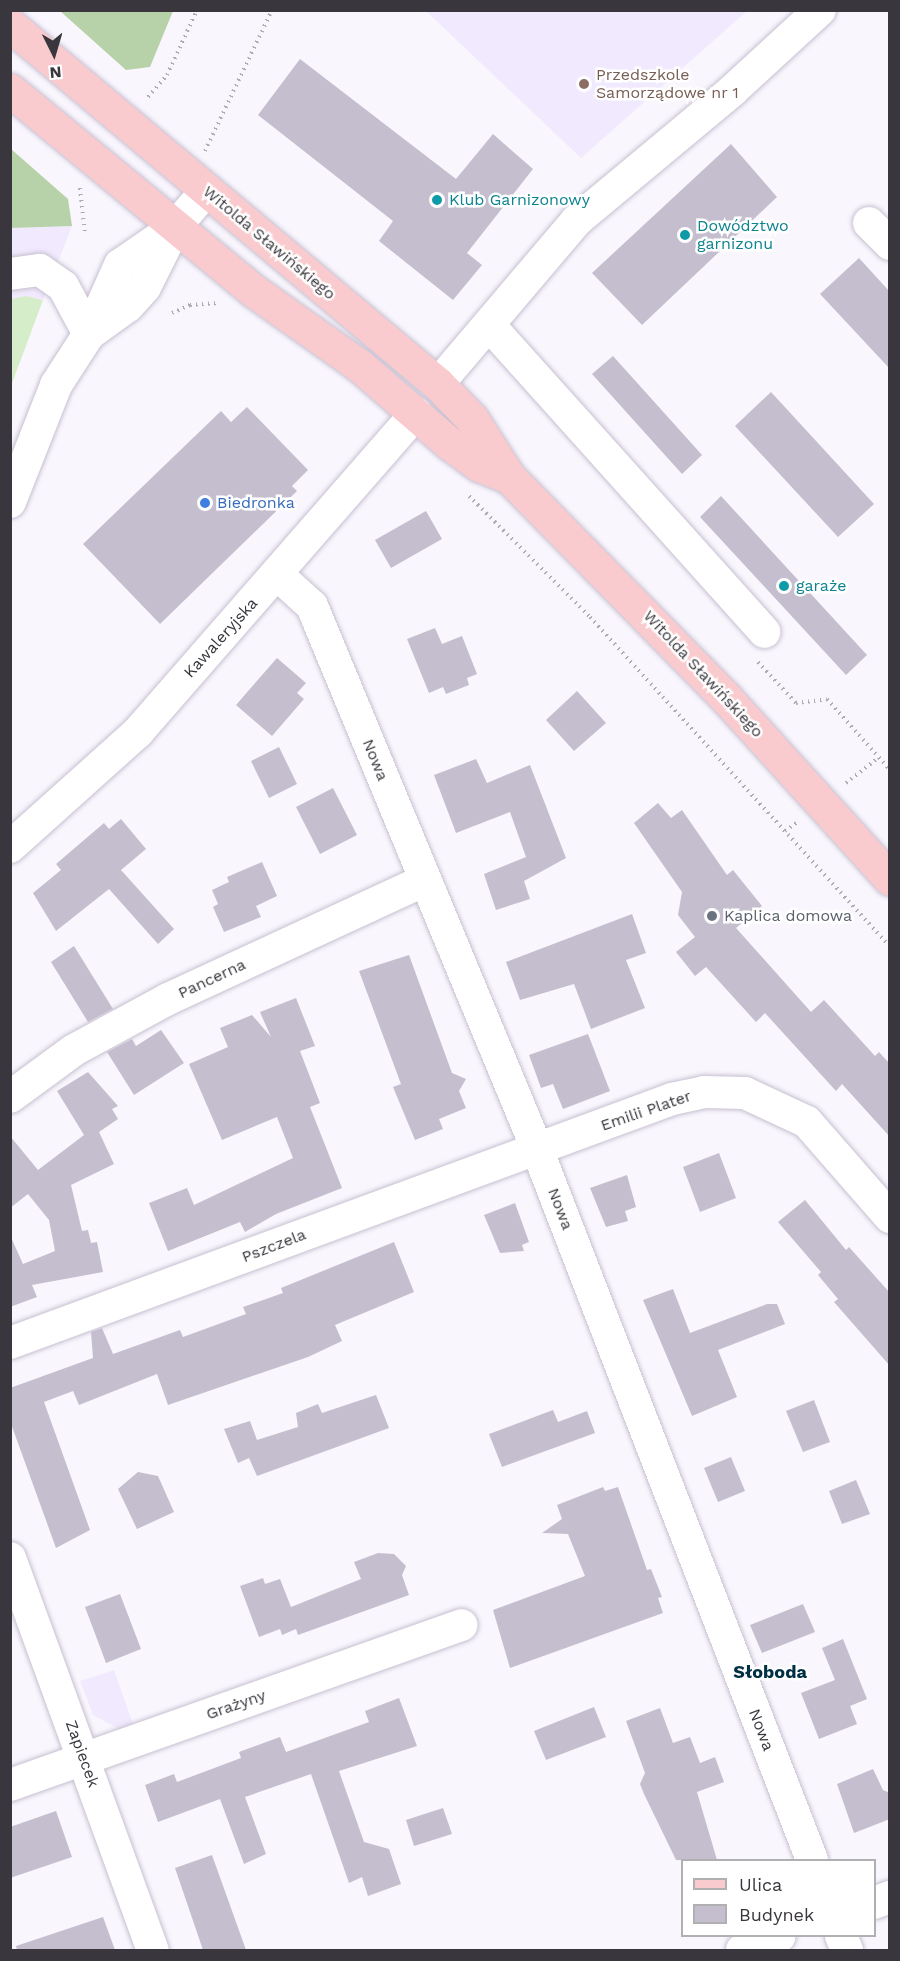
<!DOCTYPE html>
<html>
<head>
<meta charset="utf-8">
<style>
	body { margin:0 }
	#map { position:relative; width:900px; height:1961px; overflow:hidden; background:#f9f6fd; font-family:"Work Sans",sans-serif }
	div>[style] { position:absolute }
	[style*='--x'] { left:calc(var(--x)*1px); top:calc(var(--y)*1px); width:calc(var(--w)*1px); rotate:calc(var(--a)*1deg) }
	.built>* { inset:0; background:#f1e9fd }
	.green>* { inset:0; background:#d6edc9 }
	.forest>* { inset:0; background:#b7d2a8 }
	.building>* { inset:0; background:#c5becf }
	.path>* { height:4px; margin-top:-2px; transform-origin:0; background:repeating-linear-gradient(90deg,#aeabb2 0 1.5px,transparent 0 6px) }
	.roads { filter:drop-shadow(0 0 2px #c7c0d1) drop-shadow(0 0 2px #c7c0d1) }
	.minor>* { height:32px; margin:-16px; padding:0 16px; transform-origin:16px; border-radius:16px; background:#fff }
	.major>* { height:33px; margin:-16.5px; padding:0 16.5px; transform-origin:16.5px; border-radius:16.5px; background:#facbce }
	.dots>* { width:16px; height:16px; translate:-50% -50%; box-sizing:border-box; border:3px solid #fff; border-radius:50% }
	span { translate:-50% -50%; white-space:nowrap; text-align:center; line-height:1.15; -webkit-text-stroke:5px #fff; paint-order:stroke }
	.education-label { font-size:16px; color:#785e54 }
	.left { translate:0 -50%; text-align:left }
	.culture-label { font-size:16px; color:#0d838f }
	.street-label { font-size:16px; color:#39363d }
	.shop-label { font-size:16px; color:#366cbe }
	.worship-label { font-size:16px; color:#5b616d }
	.neighbourhood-label { font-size:18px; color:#003044; font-weight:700 }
	.frame { position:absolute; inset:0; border:12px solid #39363d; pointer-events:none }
	.legend { position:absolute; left:681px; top:1859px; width:195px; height:78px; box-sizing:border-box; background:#fff; border:2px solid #b0afb1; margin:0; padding:8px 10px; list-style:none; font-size:18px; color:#39363d }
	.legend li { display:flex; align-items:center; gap:12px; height:30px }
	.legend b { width:30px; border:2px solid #b0afb1 }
	.north { position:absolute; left:24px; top:24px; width:60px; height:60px; -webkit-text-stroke:4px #fff; paint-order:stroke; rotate:175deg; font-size:16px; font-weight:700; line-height:24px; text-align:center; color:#39363d }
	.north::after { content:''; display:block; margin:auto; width:21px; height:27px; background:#39363d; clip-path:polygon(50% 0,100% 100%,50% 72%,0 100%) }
</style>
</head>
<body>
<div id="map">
	<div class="built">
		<i style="clip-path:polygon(426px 11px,747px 11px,581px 158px)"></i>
		<i style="clip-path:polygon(72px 226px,43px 300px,26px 296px,11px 299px,10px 228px)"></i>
		<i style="clip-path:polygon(114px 1670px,133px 1724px,119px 1729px,93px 1715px,80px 1681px)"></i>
	</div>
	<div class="green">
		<i style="clip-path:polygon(26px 296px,43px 300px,11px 386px,11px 299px)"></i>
	</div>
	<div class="forest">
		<i style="clip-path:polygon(60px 11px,173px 11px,150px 67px,126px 70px)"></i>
		<i style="clip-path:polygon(11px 149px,68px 199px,72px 226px,11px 228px)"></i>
	</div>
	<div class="building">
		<i style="clip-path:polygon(300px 59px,456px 179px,493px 134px,533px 169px,467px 253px,482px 265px,453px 300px,379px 241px,393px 221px,258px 115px)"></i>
		<i style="clip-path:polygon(731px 144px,777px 197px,642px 325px,592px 273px)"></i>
		<i style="clip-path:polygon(859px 258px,890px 292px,890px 369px,820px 294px)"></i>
		<i style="clip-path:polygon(613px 356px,702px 455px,682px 474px,592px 374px)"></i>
		<i style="clip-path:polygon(771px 392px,874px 504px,838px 537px,735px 426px)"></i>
		<i style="clip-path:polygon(247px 407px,308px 470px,292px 486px,297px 491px,160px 624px,83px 544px,221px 411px,231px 422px)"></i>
		<i style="clip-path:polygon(721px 496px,867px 655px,846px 675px,700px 517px)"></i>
		<i style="clip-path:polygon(426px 511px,442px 539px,391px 568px,375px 540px)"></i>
		<i style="clip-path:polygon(435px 628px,442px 644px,462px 636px,477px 674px,467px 678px,469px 685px,446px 694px,443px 687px,429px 693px,407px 639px)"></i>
		<i style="clip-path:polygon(277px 658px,306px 683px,297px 693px,304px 699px,272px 736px,236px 705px)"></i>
		<i style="clip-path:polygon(577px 691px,606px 723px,574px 751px,546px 720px)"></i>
		<i style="clip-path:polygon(279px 747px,297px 784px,269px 798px,251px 761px)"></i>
		<i style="clip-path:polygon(476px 759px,487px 783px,530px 765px,566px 858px,524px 881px,530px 899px,496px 910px,484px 874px,526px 857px,510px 812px,456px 833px,434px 775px)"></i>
		<i style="clip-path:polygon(333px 788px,357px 835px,320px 854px,296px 807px)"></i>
		<i style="clip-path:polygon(658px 803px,671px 818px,682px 810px,727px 875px,733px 870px,762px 906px,736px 928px,811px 1012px,824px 1000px,875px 1056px,879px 1052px,890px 1064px,890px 1137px,842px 1084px,836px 1091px,765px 1013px,756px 1022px,706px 967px,695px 976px,676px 952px,695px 937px,678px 915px,682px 892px,634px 823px)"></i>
		<i style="clip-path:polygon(121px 819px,146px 849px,121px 870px,174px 929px,158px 944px,109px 889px,56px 931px,33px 893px,61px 870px,56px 864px,104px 823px,109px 829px)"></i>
		<i style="clip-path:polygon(262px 862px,277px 896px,256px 906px,261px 917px,224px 932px,213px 907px,218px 904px,212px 890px,229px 882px,227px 877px)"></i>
		<i style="clip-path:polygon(632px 914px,646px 953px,626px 960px,645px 1008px,591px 1029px,574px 984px,520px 1000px,506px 962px)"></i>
		<i style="clip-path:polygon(74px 946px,113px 1009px,88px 1022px,51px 962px)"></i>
		<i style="clip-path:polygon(409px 955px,452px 1073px,466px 1079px,459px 1091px,466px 1108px,439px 1119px,443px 1129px,415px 1140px,393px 1087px,401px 1084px,359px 971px)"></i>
		<i style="clip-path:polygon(296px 998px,315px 1046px,300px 1051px,320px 1103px,310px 1107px,342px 1188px,276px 1214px,245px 1232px,240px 1222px,168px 1251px,149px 1203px,187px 1188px,194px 1205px,293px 1158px,277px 1117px,222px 1140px,189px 1064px,228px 1047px,220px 1028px,252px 1015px,271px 1037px,260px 1012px)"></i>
		<i style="clip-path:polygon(161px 1030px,184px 1063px,134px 1095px,107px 1052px,132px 1039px,136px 1046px)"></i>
		<i style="clip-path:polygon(588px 1034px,610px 1091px,563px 1109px,553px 1084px,541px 1088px,529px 1055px)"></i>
		<i style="clip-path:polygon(88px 1072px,118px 1106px,112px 1109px,118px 1119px,99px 1132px,114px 1164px,71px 1185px,82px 1231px,88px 1230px,91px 1243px,97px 1242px,103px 1272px,32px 1285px,37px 1297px,10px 1307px,10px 1235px,23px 1264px,55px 1251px,49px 1220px,28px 1194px,10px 1208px,10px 1136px,38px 1170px,84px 1135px,57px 1091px)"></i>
		<i style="clip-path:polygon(719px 1153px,736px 1198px,700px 1212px,683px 1167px)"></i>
		<i style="clip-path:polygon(627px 1175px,636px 1207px,625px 1211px,628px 1221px,606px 1227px,590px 1188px)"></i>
		<i style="clip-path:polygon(805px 1200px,846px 1250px,849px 1247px,890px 1293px,890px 1366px,834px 1302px,838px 1299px,818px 1275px,821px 1272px,778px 1222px)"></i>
		<i style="clip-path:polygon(515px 1203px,529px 1242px,522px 1245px,524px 1251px,500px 1253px,484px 1215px)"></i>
		<i style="clip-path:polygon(394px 1242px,414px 1292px,335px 1325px,342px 1341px,308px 1357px,168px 1405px,157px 1374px,79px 1405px,73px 1391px,44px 1402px,90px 1530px,56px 1548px,10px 1421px,10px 1388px,93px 1358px,91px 1332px,102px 1328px,113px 1354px,180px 1330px,183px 1337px,246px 1314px,243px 1307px,283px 1293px,281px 1288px)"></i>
		<i style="clip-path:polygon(673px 1289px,690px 1333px,767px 1304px,777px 1304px,785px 1324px,718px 1350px,737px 1397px,692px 1416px,643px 1300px)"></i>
		<i style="clip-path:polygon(376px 1395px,389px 1428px,257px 1476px,249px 1458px,238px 1463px,224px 1429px,250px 1421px,257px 1440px,298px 1427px,296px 1413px,318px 1404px,322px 1413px)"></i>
		<i style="clip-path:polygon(814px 1400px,830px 1442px,803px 1452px,786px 1411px)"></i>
		<i style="clip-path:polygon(553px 1410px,558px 1422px,587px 1411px,595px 1433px,502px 1467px,489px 1434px)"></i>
		<i style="clip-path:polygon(731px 1457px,745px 1491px,718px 1502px,704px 1468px)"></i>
		<i style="clip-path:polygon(138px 1472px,158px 1476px,174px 1512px,137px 1529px,118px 1489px)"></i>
		<i style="clip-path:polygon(856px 1480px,870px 1514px,842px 1524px,829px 1491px)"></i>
		<i style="clip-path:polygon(603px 1487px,605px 1491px,618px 1487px,647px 1570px,651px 1569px,662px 1597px,658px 1598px,663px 1613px,510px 1668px,493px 1610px,585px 1576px,568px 1534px,542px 1533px,562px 1519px,557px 1505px)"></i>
		<i style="clip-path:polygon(378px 1553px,394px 1554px,406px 1566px,402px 1575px,409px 1595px,298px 1635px,296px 1629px,282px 1635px,280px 1629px,259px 1637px,240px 1586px,263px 1578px,265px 1584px,280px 1579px,291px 1607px,361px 1579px,354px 1562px)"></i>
		<i style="clip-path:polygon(120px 1594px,141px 1649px,106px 1663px,85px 1607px)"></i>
		<i style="clip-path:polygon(803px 1604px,815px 1632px,762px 1653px,750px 1625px)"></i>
		<i style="clip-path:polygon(843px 1639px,867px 1699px,850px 1706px,857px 1724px,819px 1739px,801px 1693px,835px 1680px,822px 1648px)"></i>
		<i style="clip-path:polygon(399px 1698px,417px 1746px,339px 1771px,364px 1842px,389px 1849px,401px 1884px,368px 1896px,362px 1877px,349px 1883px,311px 1774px,245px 1797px,266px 1854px,244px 1864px,220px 1799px,158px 1822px,145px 1785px,174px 1774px,177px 1782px,241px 1758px,239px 1752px,280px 1737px,286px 1752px,369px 1722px,365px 1711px)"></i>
		<i style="clip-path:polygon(594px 1707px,606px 1737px,546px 1760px,534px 1731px)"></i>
		<i style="clip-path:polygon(660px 1708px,673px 1743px,690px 1737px,700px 1763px,715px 1757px,724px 1782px,697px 1792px,717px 1860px,676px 1860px,644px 1794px,640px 1784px,645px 1773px,626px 1721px)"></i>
		<i style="clip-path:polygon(873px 1769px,883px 1790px,890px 1793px,890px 1819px,854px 1833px,837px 1784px)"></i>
		<i style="clip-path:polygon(443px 1808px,452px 1834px,414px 1846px,406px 1820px)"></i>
		<i style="clip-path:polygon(56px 1811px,72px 1857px,10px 1878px,10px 1827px)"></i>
		<i style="clip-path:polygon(212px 1855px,246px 1950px,203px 1950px,175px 1868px)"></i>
		<i style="clip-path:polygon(103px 1917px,115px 1950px,17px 1950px,16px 1946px)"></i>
	</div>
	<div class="path">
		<i style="--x:148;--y:97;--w:29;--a:-49"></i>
		<i style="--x:167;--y:75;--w:72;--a:-65.2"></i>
		<i style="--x:205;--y:151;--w:156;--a:-64.6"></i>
		<i style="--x:80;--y:188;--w:45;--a:83.7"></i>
		<i style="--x:172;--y:313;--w:20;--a:-24"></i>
		<i style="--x:190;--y:305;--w:28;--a:-4"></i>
		<i style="--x:469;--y:496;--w:171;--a:45"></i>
		<i style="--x:590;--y:617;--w:446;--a:47.7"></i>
		<i style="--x:758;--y:662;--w:56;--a:47.2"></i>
		<i style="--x:796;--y:703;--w:31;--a:-7"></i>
		<i style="--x:827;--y:699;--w:95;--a:48.4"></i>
		<i style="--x:846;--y:783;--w:41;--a:-38"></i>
		<i style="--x:785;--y:831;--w:14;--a:-36"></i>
	</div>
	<div class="roads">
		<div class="minor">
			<i style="--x:869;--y:223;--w:30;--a:45"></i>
			<i style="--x:10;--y:274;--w:30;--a:-8"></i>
			<i style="--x:40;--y:270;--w:28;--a:35"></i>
			<i style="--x:63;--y:286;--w:55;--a:61.6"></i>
			<i style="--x:490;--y:326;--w:411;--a:48.1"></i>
			<i style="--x:89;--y:334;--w:48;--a:-35.7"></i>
			<i style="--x:128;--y:306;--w:25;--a:-48"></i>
			<i style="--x:145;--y:287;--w:67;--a:-63.4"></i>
			<i style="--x:175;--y:227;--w:48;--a:-49.3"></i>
			<i style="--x:438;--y:384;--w:214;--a:-49.7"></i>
			<i style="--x:576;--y:221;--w:204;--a:-39.8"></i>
			<i style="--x:733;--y:90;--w:118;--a:-42.6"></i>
			<i style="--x:10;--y:502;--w:126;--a:-68.5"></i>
			<i style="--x:56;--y:385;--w:61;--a:-57.1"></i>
			<i style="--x:89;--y:334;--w:76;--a:-65.8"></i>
			<i style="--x:120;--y:265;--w:67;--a:-34.6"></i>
			<i style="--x:278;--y:575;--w:46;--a:42.4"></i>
			<i style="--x:312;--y:606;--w:588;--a:67.49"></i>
			<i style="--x:537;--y:1149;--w:762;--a:68.85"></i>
			<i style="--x:10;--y:847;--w:172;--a:-41.9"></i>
			<i style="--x:138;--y:732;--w:423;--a:-48.9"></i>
			<i style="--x:10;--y:1097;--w:79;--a:-36.3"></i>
			<i style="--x:74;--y:1050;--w:107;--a:-28.5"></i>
			<i style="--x:168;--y:999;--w:283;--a:-24.8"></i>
			<i style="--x:10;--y:1343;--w:706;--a:-20.23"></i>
			<i style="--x:672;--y:1099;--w:33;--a:-12"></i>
			<i style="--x:704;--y:1092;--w:41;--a:1.4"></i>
			<i style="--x:745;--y:1093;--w:68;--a:25.1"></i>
			<i style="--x:807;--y:1122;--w:126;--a:48.9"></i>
			<i style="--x:10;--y:1558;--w:417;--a:70"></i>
			<i style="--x:10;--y:1785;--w:479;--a:-19.5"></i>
			<i style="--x:874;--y:1903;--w:17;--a:-21"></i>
			<i style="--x:841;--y:1936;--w:15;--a:67"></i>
			<i style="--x:742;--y:1950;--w:40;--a:-20.2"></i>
		</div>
		<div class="major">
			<i style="--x:10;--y:25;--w:559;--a:39.99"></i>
			<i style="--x:438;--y:384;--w:49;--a:45.8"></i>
			<i style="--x:472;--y:419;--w:69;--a:57.5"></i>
			<i style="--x:509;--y:477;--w:310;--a:45.5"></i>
			<i style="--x:726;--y:698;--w:244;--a:47.8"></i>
			<i style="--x:10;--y:90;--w:316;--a:39.5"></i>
			<i style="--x:254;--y:291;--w:130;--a:35.3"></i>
			<i style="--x:360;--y:366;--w:119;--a:40.9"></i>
			<i style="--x:450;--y:444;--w:36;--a:36"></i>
			<i style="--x:479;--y:465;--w:32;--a:22"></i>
		</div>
	</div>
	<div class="dots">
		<i style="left:584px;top:84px;background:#8d6e63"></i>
		<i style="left:437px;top:200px;background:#0f9aa8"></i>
		<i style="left:685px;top:235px;background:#0f9aa8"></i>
		<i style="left:205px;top:503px;background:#3f7fe0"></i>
		<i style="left:784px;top:586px;background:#0f9aa8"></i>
		<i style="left:712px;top:916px;background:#6b7280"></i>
	</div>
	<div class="education-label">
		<span class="left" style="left:596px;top:84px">Przedszkole<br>Samorządowe nr 1</span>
	</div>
	<div class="culture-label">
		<span class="left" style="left:449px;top:200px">Klub Garnizonowy</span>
		<span class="left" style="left:697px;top:235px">Dowództwo<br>garnizonu</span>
		<span class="left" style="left:796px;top:586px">garaże</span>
	</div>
	<div class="street-label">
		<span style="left:269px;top:243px;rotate:40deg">Witolda Sławińskiego</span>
		<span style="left:221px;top:638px;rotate:-48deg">Kawaleryjska</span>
		<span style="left:703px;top:674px;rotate:47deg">Witolda Sławińskiego</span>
		<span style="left:375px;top:760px;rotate:68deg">Nowa</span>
		<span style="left:212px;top:979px;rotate:-25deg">Pancerna</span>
		<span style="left:646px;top:1111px;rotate:-19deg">Emilii Plater</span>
		<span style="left:560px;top:1209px;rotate:69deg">Nowa</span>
		<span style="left:274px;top:1246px;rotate:-21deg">Pszczela</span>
		<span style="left:236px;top:1705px;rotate:-19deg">Grażyny</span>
		<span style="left:761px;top:1730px;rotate:69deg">Nowa</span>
		<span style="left:82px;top:1754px;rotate:70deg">Zapiecek</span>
	</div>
	<div class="shop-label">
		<span class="left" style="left:217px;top:503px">Biedronka</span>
	</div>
	<div class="worship-label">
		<span class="left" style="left:724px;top:916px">Kaplica domowa</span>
	</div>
	<div class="neighbourhood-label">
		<span style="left:770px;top:1672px">Słoboda</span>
	</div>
	<div class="frame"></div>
	<ul class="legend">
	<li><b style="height:8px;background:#facbce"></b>Ulica</li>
	<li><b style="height:16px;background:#c5becf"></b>Budynek</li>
	</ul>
	<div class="north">N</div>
</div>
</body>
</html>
